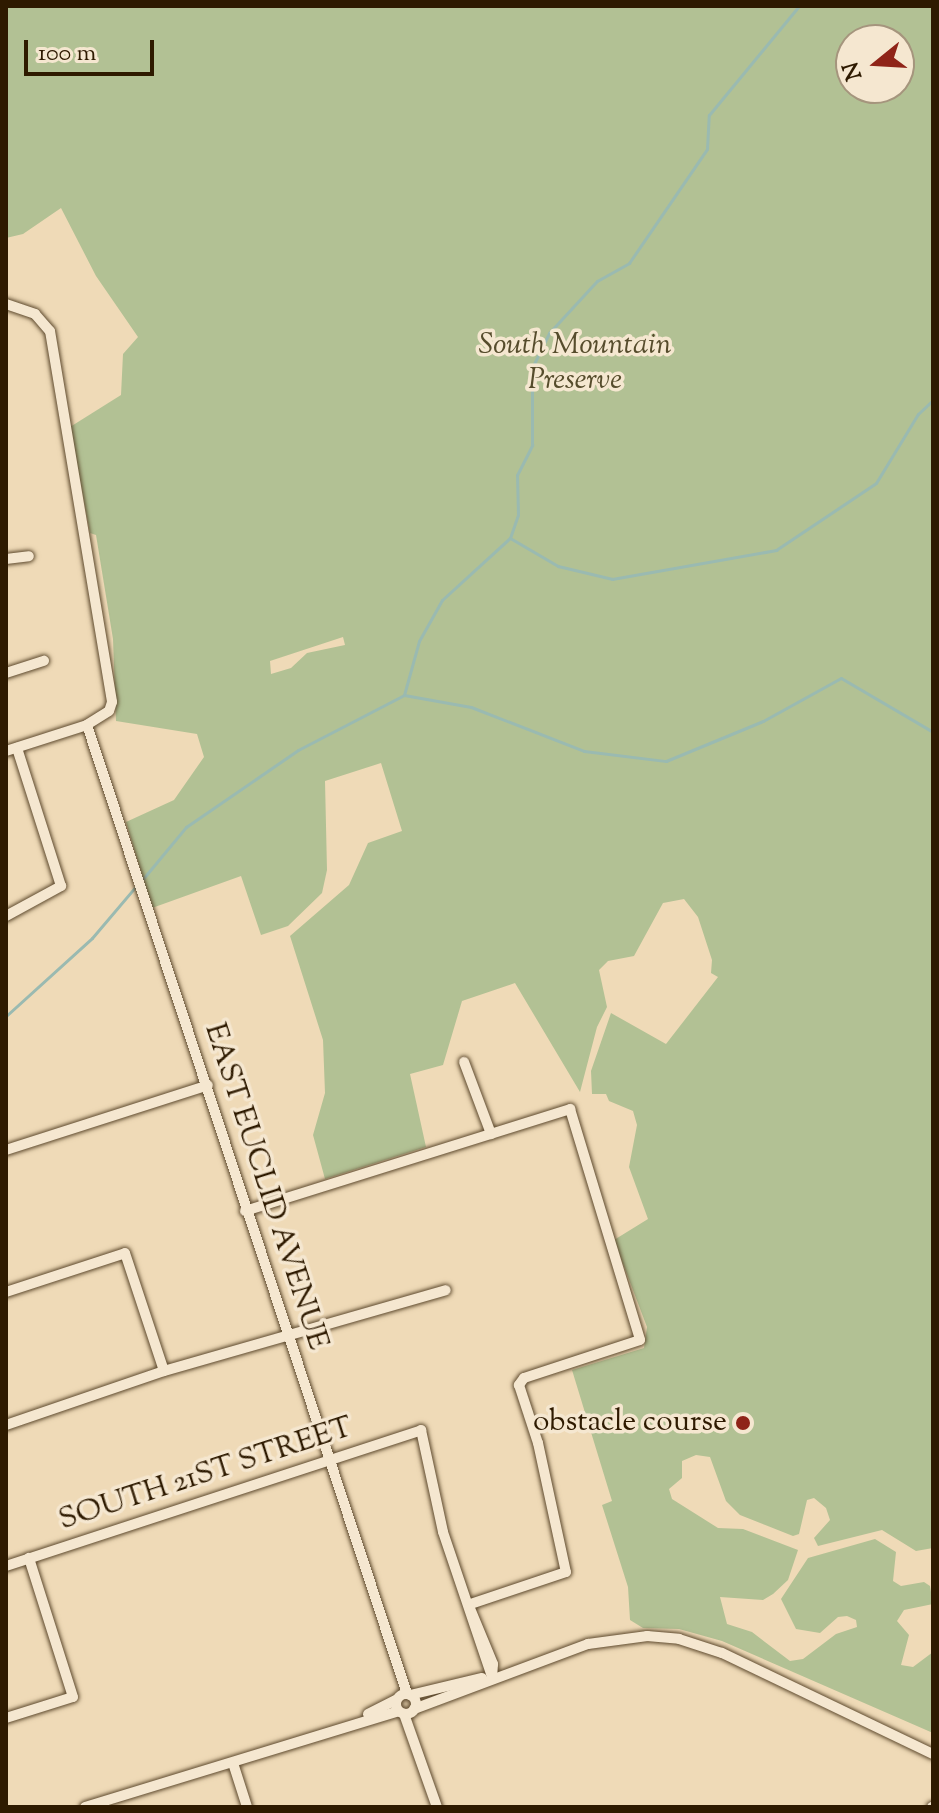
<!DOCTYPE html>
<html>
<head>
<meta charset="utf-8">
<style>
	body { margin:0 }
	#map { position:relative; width:939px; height:1813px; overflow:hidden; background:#efdab7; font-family:"Sorts Mill Goudy",serif }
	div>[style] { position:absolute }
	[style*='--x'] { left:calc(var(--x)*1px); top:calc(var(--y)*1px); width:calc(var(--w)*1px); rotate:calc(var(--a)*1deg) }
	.green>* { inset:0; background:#b2c194 }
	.stream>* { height:3px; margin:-1.5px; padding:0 1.5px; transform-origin:1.5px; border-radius:1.5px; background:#9abab1 }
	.roads { filter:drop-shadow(0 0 2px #5e4a2e) drop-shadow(0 0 2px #5e4a2e) }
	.minor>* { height:10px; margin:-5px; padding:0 5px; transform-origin:5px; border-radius:5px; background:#f5e7d0 }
	.minor>.ring { margin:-5px; padding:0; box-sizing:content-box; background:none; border:10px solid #f5e7d0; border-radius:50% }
	.dots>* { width:22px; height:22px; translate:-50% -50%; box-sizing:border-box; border:4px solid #f5e7d0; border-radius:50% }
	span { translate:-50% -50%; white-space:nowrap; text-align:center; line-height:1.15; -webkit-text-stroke:7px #f5e7d0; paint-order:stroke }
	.park-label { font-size:30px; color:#564c2c; font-style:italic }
	.street-label { font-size:30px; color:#2e1a00 }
	.poi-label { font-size:30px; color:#2e1a00 }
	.right { translate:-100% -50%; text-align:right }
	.frame { position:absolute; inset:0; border:8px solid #2e1a00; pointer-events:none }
	.north { position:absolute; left:835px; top:24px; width:80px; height:80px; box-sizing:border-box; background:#f5e7d0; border:2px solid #a5957d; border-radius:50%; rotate:252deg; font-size:22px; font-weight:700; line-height:32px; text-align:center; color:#2e1a00 }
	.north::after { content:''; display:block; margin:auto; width:28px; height:36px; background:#8f2418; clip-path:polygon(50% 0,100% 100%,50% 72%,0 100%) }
	.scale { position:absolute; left:24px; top:40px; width:130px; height:36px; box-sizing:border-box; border:4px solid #2e1a00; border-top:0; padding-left:10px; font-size:24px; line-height:28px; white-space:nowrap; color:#2e1a00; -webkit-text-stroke:6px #f5e7d0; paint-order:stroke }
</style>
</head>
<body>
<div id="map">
	<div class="green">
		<i style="clip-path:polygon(evenodd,6px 6px,933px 6px,933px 1548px,916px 1551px,882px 1530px,818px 1546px,814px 1538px,830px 1520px,826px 1508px,814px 1498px,807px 1500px,799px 1534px,793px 1536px,740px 1515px,726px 1501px,710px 1457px,696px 1455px,682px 1461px,682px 1478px,669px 1489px,672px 1499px,718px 1528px,743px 1529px,798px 1550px,788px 1580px,773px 1594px,763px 1600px,720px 1597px,727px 1624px,752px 1632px,790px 1661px,803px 1659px,836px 1634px,857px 1627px,856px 1620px,847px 1616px,838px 1617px,820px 1633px,796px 1629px,781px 1599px,808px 1558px,875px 1539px,896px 1552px,893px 1581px,901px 1586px,924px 1582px,930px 1586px,933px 1604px,904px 1610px,897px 1621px,909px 1635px,901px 1665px,913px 1667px,933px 1652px,933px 1733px,722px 1641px,679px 1629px,643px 1628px,630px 1620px,628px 1587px,602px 1505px,612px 1501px,572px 1370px,644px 1348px,647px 1327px,614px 1240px,648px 1219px,629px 1167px,637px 1125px,633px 1111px,609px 1101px,606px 1094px,592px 1094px,591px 1071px,611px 1013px,666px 1044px,718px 977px,711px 973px,712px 960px,698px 917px,684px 899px,663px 903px,634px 956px,608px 961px,599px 970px,607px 1007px,597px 1027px,580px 1092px,515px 983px,462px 1001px,443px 1065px,410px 1074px,426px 1147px,325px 1179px,313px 1135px,325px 1093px,323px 1040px,290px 936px,349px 885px,368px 843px,402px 831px,381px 763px,325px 781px,327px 870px,322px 893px,288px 926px,261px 935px,241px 876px,152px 908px,126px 822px,174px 800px,204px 757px,197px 734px,116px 721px,113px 639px,96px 535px,90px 533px,70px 427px,121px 395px,123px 354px,138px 337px,96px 276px,61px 208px,23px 234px,6px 238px,6px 6px,851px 40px,899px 40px,899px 88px,851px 88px,851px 40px,6px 6px,343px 637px,345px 645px,307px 653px,291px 668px,271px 674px,270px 661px,343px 637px)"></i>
	</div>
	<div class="stream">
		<i style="--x:510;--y:538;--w:24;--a:-71"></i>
		<i style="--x:518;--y:515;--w:40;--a:-91.4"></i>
		<i style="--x:517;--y:475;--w:34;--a:-63"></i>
		<i style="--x:532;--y:445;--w:77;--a:-90"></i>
		<i style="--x:532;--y:368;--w:39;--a:-64"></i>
		<i style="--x:549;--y:333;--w:71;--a:-47.3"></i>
		<i style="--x:597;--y:281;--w:37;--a:-29"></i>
		<i style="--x:629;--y:263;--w:138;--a:-55.6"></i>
		<i style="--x:707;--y:149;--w:34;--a:-87"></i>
		<i style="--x:709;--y:115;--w:141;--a:-50.5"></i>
		<i style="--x:404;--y:695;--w:56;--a:-74.5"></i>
		<i style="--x:419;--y:641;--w:47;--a:-60.7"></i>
		<i style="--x:442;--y:600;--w:92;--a:-42.4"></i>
		<i style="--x:510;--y:538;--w:56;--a:30.3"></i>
		<i style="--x:558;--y:566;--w:56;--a:13.5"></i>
		<i style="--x:612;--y:579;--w:167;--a:-10"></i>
		<i style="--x:776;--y:550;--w:120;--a:-33.8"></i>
		<i style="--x:876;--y:483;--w:81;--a:-58.7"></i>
		<i style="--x:918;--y:414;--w:21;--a:-43"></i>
		<i style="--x:142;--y:880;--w:69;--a:-50.3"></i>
		<i style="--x:186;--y:827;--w:136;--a:-34.5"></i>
		<i style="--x:298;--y:750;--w:119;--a:-27.4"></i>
		<i style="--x:404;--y:695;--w:68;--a:10.2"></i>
		<i style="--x:471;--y:707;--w:121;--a:21.3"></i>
		<i style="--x:584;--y:751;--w:83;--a:7"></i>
		<i style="--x:666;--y:761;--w:105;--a:-22.4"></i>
		<i style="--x:763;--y:721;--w:89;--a:-28.9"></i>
		<i style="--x:841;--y:678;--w:107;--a:30.4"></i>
		<i style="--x:6;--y:1016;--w:116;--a:-42.2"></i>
		<i style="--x:92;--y:938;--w:70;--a:-49.7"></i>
	</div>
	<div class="roads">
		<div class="minor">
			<i style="--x:6;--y:304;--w:31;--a:19"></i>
			<i style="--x:35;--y:314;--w:23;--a:49"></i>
			<i style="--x:50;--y:331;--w:376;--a:80.5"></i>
			<i style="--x:112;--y:702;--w:9;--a:108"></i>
			<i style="--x:109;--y:711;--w:26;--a:148"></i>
			<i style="--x:87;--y:725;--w:85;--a:162.2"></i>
			<i style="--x:6;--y:559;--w:23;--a:-7"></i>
			<i style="--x:6;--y:673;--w:40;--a:-18"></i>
			<i style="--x:87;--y:725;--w:1020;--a:71.72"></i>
			<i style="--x:6;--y:916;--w:63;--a:-28.6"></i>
			<i style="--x:61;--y:886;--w:145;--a:-107.7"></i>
			<i style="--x:464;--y:1062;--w:77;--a:69.4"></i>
			<i style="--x:6;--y:1150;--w:212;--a:-17.8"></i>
			<i style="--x:245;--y:1211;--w:341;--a:-17.4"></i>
			<i style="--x:570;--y:1109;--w:241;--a:73.1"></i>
			<i style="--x:640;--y:1340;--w:122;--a:161.9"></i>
			<i style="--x:524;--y:1378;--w:9;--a:126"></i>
			<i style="--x:519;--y:1385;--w:61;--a:71.9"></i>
			<i style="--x:538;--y:1443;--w:132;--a:77.8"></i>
			<i style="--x:566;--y:1572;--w:103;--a:161.4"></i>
			<i style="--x:6;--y:1292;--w:125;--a:-18.1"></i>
			<i style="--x:125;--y:1253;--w:124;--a:71.7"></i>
			<i style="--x:6;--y:1425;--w:167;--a:-18.9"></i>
			<i style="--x:164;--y:1371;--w:293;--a:-16"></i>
			<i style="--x:6;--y:1566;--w:437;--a:-18.1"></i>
			<i style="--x:421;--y:1430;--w:104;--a:77.8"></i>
			<i style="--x:443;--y:1532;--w:153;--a:71.3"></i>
			<i style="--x:469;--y:1606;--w:63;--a:67.5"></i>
			<i style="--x:493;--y:1664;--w:13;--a:94"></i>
			<i class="ring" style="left:396px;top:1694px;width:10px;height:10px"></i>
			<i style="--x:410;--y:1695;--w:74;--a:-13.3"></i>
			<i style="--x:414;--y:1709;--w:186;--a:-20.5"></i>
			<i style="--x:588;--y:1644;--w:60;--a:-7.7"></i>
			<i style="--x:647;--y:1636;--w:32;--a:5"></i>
			<i style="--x:679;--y:1639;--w:45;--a:18"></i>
			<i style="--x:722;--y:1653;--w:234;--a:25.6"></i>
			<i style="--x:368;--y:1714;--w:31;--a:-27"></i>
			<i style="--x:404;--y:1714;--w:99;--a:70.5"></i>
			<i style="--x:6;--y:1718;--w:70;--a:-17.4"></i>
			<i style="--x:73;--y:1697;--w:146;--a:-107.6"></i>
			<i style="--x:233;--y:1763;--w:46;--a:72.3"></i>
			<i style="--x:85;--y:1807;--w:328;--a:-17"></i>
			<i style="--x:932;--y:1807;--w:1;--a:0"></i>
		</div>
	</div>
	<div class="dots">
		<i style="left:743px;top:1423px;background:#8f2418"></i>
	</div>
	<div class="park-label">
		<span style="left:575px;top:363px">South Mountain<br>Preserve</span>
	</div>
	<div class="street-label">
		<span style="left:265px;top:1187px;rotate:72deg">EAST EUCLID AVENUE</span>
		<span style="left:206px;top:1475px;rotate:-18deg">SOUTH 21ST STREET</span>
	</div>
	<div class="poi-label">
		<span class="right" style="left:727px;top:1423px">obstacle course</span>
	</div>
	<div class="frame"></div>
	<div class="north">N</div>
	<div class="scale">100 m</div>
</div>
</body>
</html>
